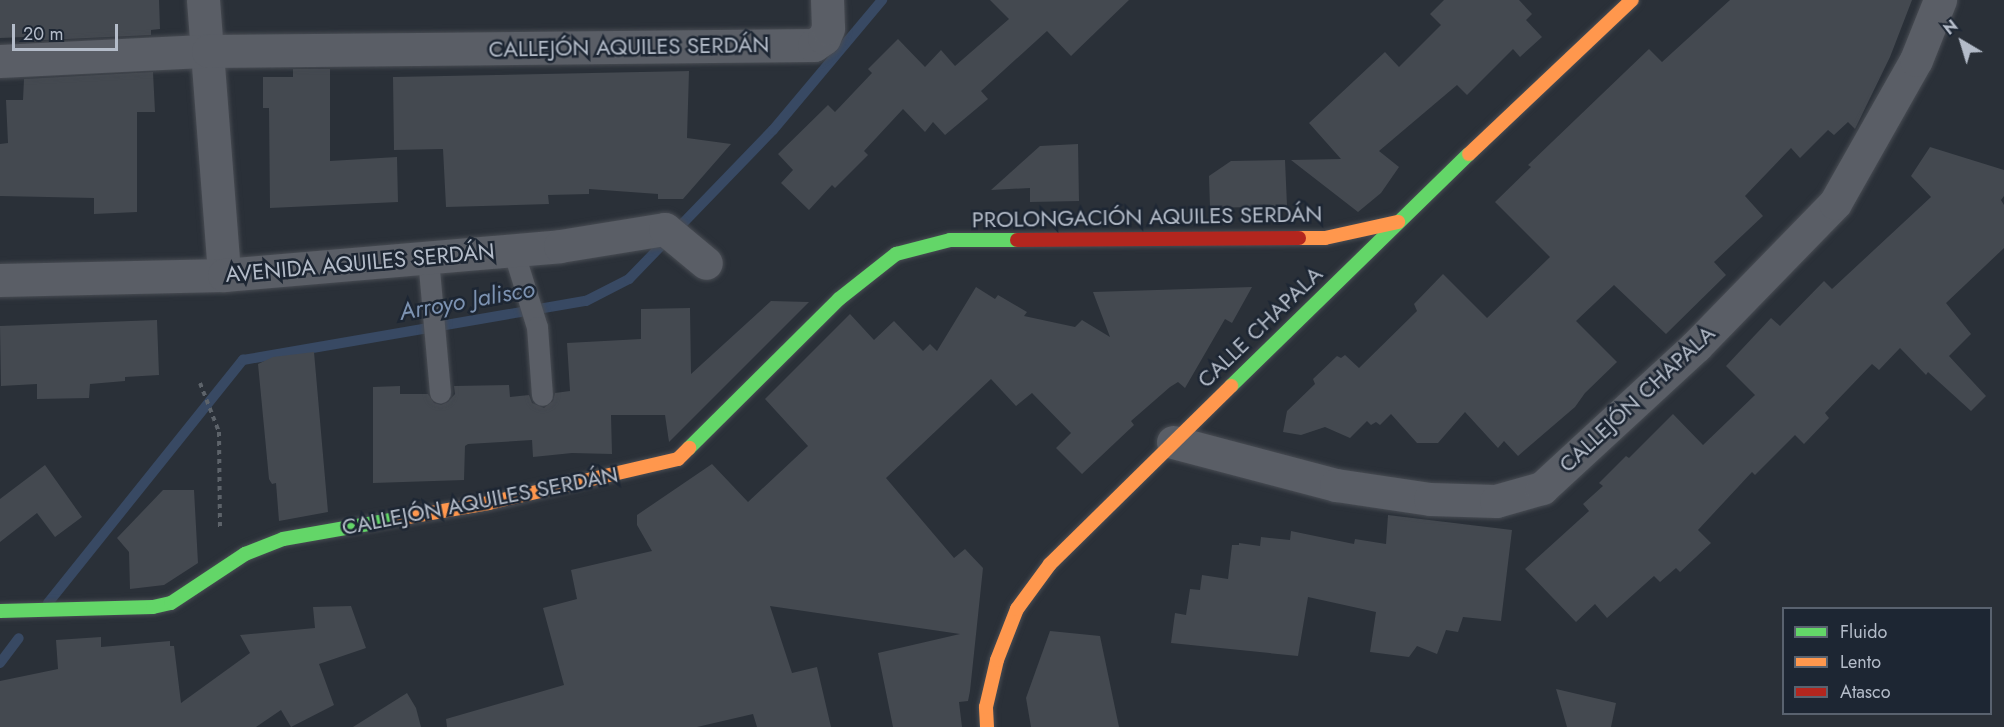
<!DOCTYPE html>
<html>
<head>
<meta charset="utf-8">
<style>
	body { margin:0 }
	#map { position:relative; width:2004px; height:727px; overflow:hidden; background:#2a3038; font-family:Jost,sans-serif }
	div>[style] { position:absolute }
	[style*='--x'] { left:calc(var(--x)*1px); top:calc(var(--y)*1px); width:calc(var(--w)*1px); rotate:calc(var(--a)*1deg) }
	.stream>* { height:10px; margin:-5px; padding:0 5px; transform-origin:5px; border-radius:5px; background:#384963 }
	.building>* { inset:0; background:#444950 }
	.path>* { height:4px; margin-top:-2px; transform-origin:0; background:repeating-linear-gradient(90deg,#5d636a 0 4.5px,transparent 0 9px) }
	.roads { filter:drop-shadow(0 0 2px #484c53) drop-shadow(0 0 2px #484c53) }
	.lane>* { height:21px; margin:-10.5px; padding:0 10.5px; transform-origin:10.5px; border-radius:10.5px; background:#5a5e66 }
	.street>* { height:33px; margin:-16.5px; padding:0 16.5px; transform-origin:16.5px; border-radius:16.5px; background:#5a5e66 }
	.fast>* { height:14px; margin:-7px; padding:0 7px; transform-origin:7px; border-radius:7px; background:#63d668 }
	.slow>* { height:14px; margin:-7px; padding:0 7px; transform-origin:7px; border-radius:7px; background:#ff974d }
	.jam>* { height:14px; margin:-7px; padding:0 7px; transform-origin:7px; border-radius:7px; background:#b3261e }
	span { translate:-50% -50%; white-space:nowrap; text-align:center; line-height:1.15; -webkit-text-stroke:5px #1d2633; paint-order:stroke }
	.street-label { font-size:22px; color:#b4bcc9 }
	.water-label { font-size:24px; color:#7c92b1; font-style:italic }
	.legend { position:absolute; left:1782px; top:607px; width:210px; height:108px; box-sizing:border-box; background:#1d2633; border:2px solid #59626f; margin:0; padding:8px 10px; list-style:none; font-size:18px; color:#b4bcc9 }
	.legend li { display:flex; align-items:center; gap:12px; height:30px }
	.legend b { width:30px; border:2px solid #59626f }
	.north { position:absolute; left:1932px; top:12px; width:60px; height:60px; -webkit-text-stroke:4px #1d2633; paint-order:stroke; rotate:322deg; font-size:16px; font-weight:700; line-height:24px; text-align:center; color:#b4bcc9 }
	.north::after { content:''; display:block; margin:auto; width:21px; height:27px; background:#b4bcc9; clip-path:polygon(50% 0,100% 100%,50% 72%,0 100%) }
	.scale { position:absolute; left:12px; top:24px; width:106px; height:27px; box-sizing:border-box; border:3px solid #b4bcc9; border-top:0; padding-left:8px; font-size:18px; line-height:21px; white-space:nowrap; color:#b4bcc9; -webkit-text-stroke:4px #1d2633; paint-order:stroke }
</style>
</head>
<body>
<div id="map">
	<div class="stream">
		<i style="--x:48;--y:603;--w:312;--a:-51.3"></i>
		<i style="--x:243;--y:360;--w:348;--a:-9.8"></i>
		<i style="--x:586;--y:301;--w:48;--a:-27.1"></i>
		<i style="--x:629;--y:279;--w:207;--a:-46"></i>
		<i style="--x:773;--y:130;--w:170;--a:-50"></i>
		<i style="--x:0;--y:663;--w:31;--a:-53"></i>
	</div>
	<div class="building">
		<i style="clip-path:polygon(0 0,159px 0,160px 29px,151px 30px,151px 35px,24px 41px,24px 37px,0 38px)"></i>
		<i style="clip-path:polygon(990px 0,1129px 0,1071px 56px,1047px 31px,981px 91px,988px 99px,945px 135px,933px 122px,925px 132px,903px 109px,864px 151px,868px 155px,835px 188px,832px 185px,809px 210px,781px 183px,793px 170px,778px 154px,828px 105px,835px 112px,872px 73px,868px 69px,898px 39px,925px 67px,941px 50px,955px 66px,1009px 19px)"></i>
		<i style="clip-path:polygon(1444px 0,1519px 0,1532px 14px,1526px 20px,1542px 37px,1520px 57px,1513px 49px,1467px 95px,1457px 85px,1379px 151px,1399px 167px,1381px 193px,1358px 212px,1291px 160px,1341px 159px,1309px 123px,1385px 52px,1399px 67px,1441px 25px,1430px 14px)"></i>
		<i style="clip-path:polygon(1730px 0,1912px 0,1890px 57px,1855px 129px,1848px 122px,1834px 135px,1828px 130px,1800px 158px,1791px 148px,1745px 196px,1763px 216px,1714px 262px,1726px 275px,1666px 334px,1614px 285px,1576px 321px,1617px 362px,1585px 393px,1575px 407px,1518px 456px,1504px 441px,1498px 448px,1465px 412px,1438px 443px,1417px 443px,1391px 414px,1380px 425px,1376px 422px,1371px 425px,1367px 421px,1350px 438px,1325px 427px,1301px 435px,1283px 432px,1287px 411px,1315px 384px,1313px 379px,1337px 356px,1341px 358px,1345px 355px,1359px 368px,1417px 311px,1414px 304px,1443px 274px,1487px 318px,1550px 257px,1495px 202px,1531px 167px,1528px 165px,1649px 49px,1662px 62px)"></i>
		<i style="clip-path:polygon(293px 69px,330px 69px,330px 161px,397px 157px,398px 202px,270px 208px,269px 108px,263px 108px,263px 77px,293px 77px)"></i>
		<i style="clip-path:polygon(689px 71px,687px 138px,731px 144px,683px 199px,658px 199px,658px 194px,589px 189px,589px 194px,548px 195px,549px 204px,446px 207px,443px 149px,394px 150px,393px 77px)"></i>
		<i style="clip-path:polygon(153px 72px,155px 112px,137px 112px,137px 212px,94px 214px,94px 198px,0 196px,0 144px,8px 143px,6px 100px,23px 100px,24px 79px)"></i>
		<i style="clip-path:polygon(1078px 144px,1079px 201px,1030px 202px,1030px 188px,991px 190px,1040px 146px)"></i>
		<i style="clip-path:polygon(1930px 147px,2004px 170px,2004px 196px,2001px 200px,2004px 205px,2004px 248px,1946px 303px,1971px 334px,1949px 356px,1986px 396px,1971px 411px,1928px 372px,1926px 375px,1900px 348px,1879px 370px,1872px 364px,1825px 413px,1829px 418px,1804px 444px,1795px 435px,1755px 475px,1752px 472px,1698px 530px,1711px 543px,1680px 572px,1676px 568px,1660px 582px,1654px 576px,1607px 618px,1595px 604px,1576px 622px,1525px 569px,1589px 511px,1583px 504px,1603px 486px,1599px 483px,1626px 456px,1629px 458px,1673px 414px,1703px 445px,1755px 395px,1726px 366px,1771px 318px,1780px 326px,1824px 281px,1832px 289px,1931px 197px,1911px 176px)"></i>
		<i style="clip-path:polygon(1285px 160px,1287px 206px,1210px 208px,1209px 176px,1231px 161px)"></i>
		<i style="clip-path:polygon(976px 287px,995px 299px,998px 295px,1027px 312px,1024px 316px,1075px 327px,1082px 320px,1110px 337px,1093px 292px,1252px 287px,1232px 323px,1225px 319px,1185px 388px,1178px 382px,1170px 387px,1131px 421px,1134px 425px,1082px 474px,1056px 448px,1071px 433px,1032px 393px,1016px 406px,991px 379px,886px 478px,954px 558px,965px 549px,983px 568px,970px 691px,968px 701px,959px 702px,962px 727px,893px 727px,878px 653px,960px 634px,770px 606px,792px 673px,817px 667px,831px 727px,757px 727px,753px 714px,697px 727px,447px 727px,446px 719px,564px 685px,543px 608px,577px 599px,571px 570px,652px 551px,637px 525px,637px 515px,712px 464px,748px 502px,808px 446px,765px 399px,850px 314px,874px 340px,894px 321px,923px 351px,930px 344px,937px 351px)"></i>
		<i style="clip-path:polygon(771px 301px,809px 302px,669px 442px,665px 415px,611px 415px,612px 454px,572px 453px,533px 457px,532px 440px,468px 444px,465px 446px,464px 480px,373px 483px,373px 387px,400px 386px,400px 394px,428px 394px,434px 403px,441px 405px,448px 402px,455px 394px,454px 386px,509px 385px,510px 397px,529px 395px,532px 403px,544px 408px,553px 401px,555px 393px,570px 391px,567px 343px,641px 339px,641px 309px,690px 308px,691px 374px)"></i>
		<i style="clip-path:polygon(157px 320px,159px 375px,125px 377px,125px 381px,90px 384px,89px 398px,37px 399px,37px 384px,1px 386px,0 326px)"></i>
		<i style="clip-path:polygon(314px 352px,328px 512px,279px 521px,276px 483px,272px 484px,269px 479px,258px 364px,273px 357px)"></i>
		<i style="clip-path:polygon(45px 465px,82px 517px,55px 537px,37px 513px,0 542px,0 499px)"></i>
		<i style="clip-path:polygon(163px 490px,194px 490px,198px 563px,164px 585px,130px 589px,129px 552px,117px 538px)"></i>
		<i style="clip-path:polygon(1388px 515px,1512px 530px,1501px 621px,1463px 617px,1458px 632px,1446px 630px,1437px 654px,1417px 646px,1409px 657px,1370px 652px,1376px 612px,1308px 597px,1298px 656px,1171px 643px,1175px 613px,1186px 615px,1190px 589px,1200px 590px,1202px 575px,1228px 579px,1232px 545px,1239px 545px,1239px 543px,1260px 546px,1261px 537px,1290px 540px,1291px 531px,1354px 544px,1355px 539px,1386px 544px)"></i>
		<i style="clip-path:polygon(351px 606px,366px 648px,319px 664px,334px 705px,291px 727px,281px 710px,256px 727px,0 727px,0 681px,58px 669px,56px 640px,101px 637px,101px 647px,170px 641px,170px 646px,174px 646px,181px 703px,250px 653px,240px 635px,315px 628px,313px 607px)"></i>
		<i style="clip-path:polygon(1050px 631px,1100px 636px,1119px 727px,1031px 727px,1026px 698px)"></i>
		<i style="clip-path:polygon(1556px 689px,1616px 703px,1611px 727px,1567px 727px)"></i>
		<i style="clip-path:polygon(407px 693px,416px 708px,421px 727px,353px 727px)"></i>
	</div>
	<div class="path">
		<i style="--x:200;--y:383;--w:53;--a:68.8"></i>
		<i style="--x:219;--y:432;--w:96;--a:89.4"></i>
	</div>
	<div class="roads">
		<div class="lane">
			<i style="--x:513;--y:250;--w:81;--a:72.7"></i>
			<i style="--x:537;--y:327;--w:68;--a:85.8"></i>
			<i style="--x:428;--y:258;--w:135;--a:84.9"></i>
		</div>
		<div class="street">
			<i style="--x:203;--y:0;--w:276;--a:85.6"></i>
			<i style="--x:0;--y:61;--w:208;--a:-2.8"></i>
			<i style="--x:208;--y:51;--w:606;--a:-0.57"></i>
			<i style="--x:814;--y:45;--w:12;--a:-35"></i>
			<i style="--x:824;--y:38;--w:11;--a:-68"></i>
			<i style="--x:828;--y:28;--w:28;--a:-92"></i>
			<i style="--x:0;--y:280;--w:224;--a:-1.3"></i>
			<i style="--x:224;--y:275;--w:337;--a:-4.9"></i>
			<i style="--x:560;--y:246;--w:106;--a:-9.2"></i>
			<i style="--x:665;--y:229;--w:53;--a:39.7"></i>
			<i style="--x:1173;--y:442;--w:169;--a:14.8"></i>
			<i style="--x:1336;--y:485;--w:95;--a:8.5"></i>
			<i style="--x:1430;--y:499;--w:66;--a:1.7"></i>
			<i style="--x:1496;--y:501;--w:48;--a:-15.8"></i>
			<i style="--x:1542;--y:488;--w:209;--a:-42.7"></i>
			<i style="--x:1696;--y:346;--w:199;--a:-45.8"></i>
			<i style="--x:1835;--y:203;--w:164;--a:-60.5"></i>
			<i style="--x:1916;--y:60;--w:65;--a:-68.2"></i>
		</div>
		<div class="fast">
			<i style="--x:1231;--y:386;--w:332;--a:-44.3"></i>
			<i style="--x:689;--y:448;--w:211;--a:-44.8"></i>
			<i style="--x:839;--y:299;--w:73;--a:-38.3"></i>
			<i style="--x:896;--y:254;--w:56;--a:-14.5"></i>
			<i style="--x:950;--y:240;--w:67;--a:0"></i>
			<i style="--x:0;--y:611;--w:153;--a:-1.5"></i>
			<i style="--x:153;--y:607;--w:18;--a:-13"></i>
			<i style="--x:171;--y:603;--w:89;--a:-33.5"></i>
			<i style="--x:245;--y:554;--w:41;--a:-21.5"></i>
			<i style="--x:283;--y:539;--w:121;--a:-10"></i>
		</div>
		<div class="slow">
			<i style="--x:1469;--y:154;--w:224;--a:-43.4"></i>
			<i style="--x:1299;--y:238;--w:26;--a:0"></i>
			<i style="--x:1325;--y:238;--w:75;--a:-12.4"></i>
			<i style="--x:402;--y:518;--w:88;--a:-9.8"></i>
			<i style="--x:489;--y:503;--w:194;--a:-13.1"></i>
			<i style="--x:678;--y:459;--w:16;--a:-45"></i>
			<i style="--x:987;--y:727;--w:20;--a:-93"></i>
			<i style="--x:986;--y:707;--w:48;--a:-76.8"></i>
			<i style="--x:997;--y:660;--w:55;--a:-68.6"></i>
			<i style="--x:1017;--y:609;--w:56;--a:-53.7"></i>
			<i style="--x:1050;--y:564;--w:254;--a:-44.5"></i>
		</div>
		<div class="jam">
			<i style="--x:1017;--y:240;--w:282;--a:-0.4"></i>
		</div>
	</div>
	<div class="street-label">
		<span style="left:629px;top:47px;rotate:-1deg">CALLEJÓN AQUILES SERDÁN</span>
		<span style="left:1147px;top:217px;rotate:-1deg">PROLONGACIÓN AQUILES SERDÁN</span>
		<span style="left:360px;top:263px;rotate:-5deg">AVENIDA AQUILES SERDÁN</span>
		<span style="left:1260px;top:327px;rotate:-44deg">CALLE CHAPALA</span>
		<span style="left:1637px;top:399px;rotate:-43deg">CALLEJÓN CHAPALA</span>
		<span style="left:480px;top:501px;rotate:-11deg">CALLEJÓN AQUILES SERDÁN</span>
	</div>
	<div class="water-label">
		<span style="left:467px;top:300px;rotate:-10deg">Arroyo Jalisco</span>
	</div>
	<ul class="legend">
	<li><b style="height:8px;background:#63d668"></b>Fluido</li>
	<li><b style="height:8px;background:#ff974d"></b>Lento</li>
	<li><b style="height:8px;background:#b3261e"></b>Atasco</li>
	</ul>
	<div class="north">N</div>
	<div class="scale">20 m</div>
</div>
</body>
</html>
